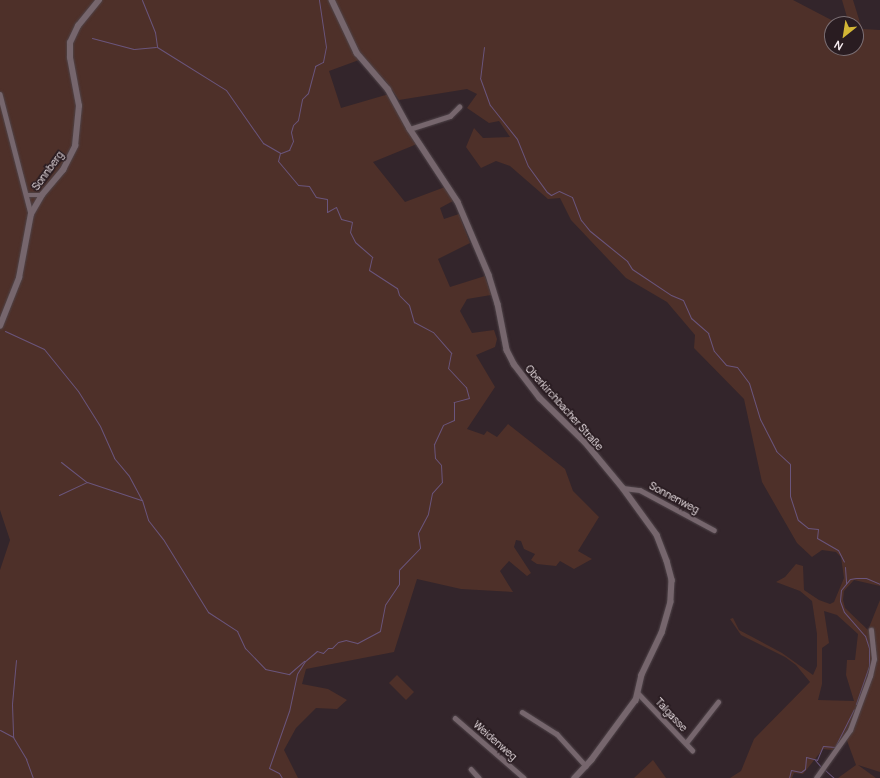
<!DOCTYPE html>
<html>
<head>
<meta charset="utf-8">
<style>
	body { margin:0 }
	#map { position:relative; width:880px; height:778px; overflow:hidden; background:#33252b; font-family:Manrope,sans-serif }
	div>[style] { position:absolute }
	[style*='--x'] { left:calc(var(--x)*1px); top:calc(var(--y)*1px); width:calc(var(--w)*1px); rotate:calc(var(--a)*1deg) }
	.green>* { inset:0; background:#4e3029 }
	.stream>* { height:1px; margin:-0.5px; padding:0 0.5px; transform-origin:0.5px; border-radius:0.5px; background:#6a557c }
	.roads { filter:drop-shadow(0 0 1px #4f4449) drop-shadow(0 0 1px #4f4449) }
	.minor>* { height:4.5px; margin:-2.25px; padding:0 2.25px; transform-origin:2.25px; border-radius:2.25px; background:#76666d }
	.tertiary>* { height:5.5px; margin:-2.75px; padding:0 2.75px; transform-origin:2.75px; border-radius:2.75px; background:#76666d }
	span { translate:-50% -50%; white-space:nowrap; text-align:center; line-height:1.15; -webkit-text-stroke:3.5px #291c21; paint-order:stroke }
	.street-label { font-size:10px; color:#f8eef2 }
	.north { position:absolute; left:824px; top:16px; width:40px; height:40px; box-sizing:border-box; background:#291c21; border:1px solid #7c7075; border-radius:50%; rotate:210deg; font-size:11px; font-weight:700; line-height:16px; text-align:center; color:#f8eef2 }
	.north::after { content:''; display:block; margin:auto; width:14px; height:18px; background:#d3b635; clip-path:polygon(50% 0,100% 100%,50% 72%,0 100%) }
</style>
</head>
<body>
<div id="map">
	<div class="green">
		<i style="clip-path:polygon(evenodd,0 0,793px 0,839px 24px,832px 24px,832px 48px,856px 48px,856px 24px,849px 24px,842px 0,853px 0,862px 29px,880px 30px,880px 586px,854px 580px,844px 591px,843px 600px,845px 608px,868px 630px,880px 600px,880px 772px,858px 765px,876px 778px,838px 778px,856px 765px,846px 738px,832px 750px,823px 749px,803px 774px,794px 773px,792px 778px,730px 778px,741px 771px,754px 739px,810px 682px,796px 665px,785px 657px,741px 635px,730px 619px,733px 618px,739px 630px,782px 653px,813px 675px,817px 666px,817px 634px,812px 601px,800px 591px,776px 582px,785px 577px,796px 564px,803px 566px,804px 590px,819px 600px,830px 604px,834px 602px,844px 578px,841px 557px,836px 552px,822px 550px,812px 557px,797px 543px,762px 482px,744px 399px,694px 348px,695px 335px,667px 302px,626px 278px,571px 220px,560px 198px,548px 199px,510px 166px,496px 161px,481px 168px,466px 147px,474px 128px,483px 138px,510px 137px,499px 121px,489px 123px,467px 108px,477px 94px,467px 89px,399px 100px,384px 79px,359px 60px,329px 71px,341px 108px,389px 94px,417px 144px,373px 162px,405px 202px,445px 187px,453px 201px,440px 208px,444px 219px,459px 214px,470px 243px,438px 259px,450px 287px,485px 276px,491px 295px,467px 299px,460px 311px,472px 333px,494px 330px,497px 339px,495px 347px,476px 355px,495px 387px,467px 429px,484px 435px,487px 431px,497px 437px,508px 424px,565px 469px,573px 491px,599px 517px,578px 551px,592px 559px,574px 569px,560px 561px,556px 566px,537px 564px,531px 560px,535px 554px,524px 549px,521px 541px,516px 540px,514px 547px,531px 573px,527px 576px,509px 561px,500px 571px,513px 592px,461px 589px,417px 579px,394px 652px,306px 669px,302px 684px,328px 689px,347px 700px,337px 709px,316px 708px,296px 728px,284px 750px,298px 778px,0 778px,0 570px,10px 540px,0 510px,0 0,824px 611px,837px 615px,858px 634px,855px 660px,847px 660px,846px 675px,854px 701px,818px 700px,822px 684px,822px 648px,829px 643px,824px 611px)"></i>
		<i style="clip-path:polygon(397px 675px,414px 692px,406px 700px,389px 683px)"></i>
		<i style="clip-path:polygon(653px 760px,666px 778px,634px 778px)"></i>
	</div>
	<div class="stream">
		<i style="--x:142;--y:0;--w:35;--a:68"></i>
		<i style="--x:155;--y:32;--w:15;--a:82"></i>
		<i style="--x:157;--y:47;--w:81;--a:31.9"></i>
		<i style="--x:226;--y:90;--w:65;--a:55.1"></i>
		<i style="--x:263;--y:143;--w:20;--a:30"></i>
		<i style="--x:280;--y:153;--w:8;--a:104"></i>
		<i style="--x:278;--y:161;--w:31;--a:50"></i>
		<i style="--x:298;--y:185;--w:11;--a:5"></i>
		<i style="--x:309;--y:186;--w:13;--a:58"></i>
		<i style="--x:316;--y:197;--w:11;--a:10"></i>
		<i style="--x:327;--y:199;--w:13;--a:90"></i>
		<i style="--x:327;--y:212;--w:10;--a:-29"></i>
		<i style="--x:336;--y:207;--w:13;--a:67"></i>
		<i style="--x:341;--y:219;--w:11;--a:15"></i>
		<i style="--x:352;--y:222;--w:10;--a:101"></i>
		<i style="--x:350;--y:232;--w:11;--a:63"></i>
		<i style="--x:355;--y:242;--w:23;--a:41"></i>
		<i style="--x:372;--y:257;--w:13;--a:103"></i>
		<i style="--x:369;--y:270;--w:33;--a:33"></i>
		<i style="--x:397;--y:288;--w:7;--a:74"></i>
		<i style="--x:399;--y:295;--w:14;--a:45"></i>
		<i style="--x:409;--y:305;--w:18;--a:74"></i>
		<i style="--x:414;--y:322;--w:21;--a:28"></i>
		<i style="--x:433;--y:332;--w:28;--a:49"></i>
		<i style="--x:451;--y:353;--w:15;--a:101"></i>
		<i style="--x:448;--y:368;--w:26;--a:47"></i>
		<i style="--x:466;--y:387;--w:11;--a:75"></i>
		<i style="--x:469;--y:398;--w:16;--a:165"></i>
		<i style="--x:454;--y:402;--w:18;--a:90"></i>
		<i style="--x:454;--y:420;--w:12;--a:156"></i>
		<i style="--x:443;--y:425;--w:21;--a:115"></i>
		<i style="--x:434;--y:444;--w:14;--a:86"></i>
		<i style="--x:435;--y:458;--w:9;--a:49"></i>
		<i style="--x:441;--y:465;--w:17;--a:87"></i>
		<i style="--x:442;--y:482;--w:15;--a:132"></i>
		<i style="--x:432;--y:493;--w:21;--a:101"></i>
		<i style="--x:428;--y:514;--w:21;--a:118"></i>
		<i style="--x:418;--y:533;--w:15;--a:82"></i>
		<i style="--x:420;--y:548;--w:30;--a:134"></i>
		<i style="--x:399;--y:570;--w:14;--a:90"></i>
		<i style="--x:399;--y:584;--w:25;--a:124"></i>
		<i style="--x:385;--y:605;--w:26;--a:101"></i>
		<i style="--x:380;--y:631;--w:26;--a:152"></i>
		<i style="--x:357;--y:643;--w:11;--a:-165"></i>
		<i style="--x:346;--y:640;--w:8;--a:166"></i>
		<i style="--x:338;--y:642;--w:8;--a:135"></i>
		<i style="--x:332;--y:648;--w:4;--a:180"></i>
		<i style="--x:328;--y:648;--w:7;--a:135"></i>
		<i style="--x:323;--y:653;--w:6;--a:-162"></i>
		<i style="--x:317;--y:651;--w:16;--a:140"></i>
		<i style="--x:305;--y:661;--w:15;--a:122"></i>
		<i style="--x:297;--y:674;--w:38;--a:102"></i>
		<i style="--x:289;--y:711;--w:60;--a:109.3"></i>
		<i style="--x:269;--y:768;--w:11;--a:27"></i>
		<i style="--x:279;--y:773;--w:6;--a:59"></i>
		<i style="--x:92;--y:38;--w:43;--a:14.7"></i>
		<i style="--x:134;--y:49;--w:22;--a:-5"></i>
		<i style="--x:484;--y:47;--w:31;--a:97"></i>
		<i style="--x:480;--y:78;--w:29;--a:70"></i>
		<i style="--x:490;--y:105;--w:43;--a:51.5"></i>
		<i style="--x:517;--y:139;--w:29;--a:68"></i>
		<i style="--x:528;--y:166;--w:32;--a:54"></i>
		<i style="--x:547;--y:192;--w:5;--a:37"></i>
		<i style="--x:551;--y:195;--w:9;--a:-27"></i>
		<i style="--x:559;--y:191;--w:14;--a:25"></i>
		<i style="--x:572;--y:197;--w:25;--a:69"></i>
		<i style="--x:581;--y:220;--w:14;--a:51"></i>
		<i style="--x:590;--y:231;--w:48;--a:39"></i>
		<i style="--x:627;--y:261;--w:9;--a:58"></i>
		<i style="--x:632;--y:269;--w:47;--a:33.7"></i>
		<i style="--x:671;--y:295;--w:13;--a:23"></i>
		<i style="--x:683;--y:300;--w:20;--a:66"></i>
		<i style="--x:691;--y:318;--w:23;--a:41"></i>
		<i style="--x:708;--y:333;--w:19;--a:72"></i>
		<i style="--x:714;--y:351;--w:18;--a:49"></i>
		<i style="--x:726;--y:365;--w:11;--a:10"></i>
		<i style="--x:737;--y:367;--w:20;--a:53"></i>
		<i style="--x:749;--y:383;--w:38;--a:73"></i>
		<i style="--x:760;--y:419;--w:36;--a:63"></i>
		<i style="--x:776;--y:451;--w:19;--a:43"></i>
		<i style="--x:790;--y:464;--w:32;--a:90"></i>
		<i style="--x:790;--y:496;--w:25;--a:72"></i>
		<i style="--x:798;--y:520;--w:13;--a:39"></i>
		<i style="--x:808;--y:528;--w:10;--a:6"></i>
		<i style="--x:818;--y:529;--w:9;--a:96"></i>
		<i style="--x:817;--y:538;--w:24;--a:30"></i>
		<i style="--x:838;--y:550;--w:13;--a:63"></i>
		<i style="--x:281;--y:153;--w:9;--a:-21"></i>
		<i style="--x:289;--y:150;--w:10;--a:-66"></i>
		<i style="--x:293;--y:141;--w:9;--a:-103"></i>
		<i style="--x:291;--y:132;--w:7;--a:-74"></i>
		<i style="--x:293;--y:125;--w:7;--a:-45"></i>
		<i style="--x:298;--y:120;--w:21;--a:-79"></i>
		<i style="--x:302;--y:99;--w:8;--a:-45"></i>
		<i style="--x:308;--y:93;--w:28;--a:-75"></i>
		<i style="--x:315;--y:66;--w:9;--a:-27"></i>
		<i style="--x:323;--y:62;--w:15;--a:-79"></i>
		<i style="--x:326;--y:47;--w:48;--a:-98.5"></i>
		<i style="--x:5;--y:331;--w:43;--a:24.8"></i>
		<i style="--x:44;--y:349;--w:54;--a:51"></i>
		<i style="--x:78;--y:391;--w:41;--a:57.8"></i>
		<i style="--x:100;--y:426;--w:35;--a:66"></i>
		<i style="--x:114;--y:458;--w:23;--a:50"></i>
		<i style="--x:129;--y:476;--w:27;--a:62"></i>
		<i style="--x:142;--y:500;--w:21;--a:73"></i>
		<i style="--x:148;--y:520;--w:24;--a:52"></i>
		<i style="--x:163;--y:539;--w:86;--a:58.3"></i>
		<i style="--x:208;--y:612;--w:35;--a:33"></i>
		<i style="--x:237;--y:631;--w:19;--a:65"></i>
		<i style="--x:245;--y:648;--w:29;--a:46"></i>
		<i style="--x:265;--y:669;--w:25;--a:12"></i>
		<i style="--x:289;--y:674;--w:20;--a:-41"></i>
		<i style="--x:61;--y:462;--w:33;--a:38"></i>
		<i style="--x:59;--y:495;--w:31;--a:-25"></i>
		<i style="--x:87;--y:482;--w:57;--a:18.4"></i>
		<i style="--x:845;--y:567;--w:16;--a:86"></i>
		<i style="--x:16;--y:660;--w:44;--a:95.2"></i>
		<i style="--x:12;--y:704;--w:33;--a:88"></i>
		<i style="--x:13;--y:737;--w:26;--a:59"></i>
		<i style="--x:26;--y:759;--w:20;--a:70"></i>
		<i style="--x:856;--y:704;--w:40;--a:-71.1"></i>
		<i style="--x:869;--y:666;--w:18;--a:-90"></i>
		<i style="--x:869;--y:648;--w:13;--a:-108"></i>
		<i style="--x:865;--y:636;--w:32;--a:-131"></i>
		<i style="--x:844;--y:612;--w:12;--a:-110"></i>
		<i style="--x:840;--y:601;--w:11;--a:-85"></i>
		<i style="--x:841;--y:590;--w:14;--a:-51"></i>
		<i style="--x:850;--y:579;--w:6;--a:-9"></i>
		<i style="--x:856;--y:578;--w:10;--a:0"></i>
		<i style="--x:866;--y:578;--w:15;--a:23"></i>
		<i style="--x:0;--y:730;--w:15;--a:28"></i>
		<i style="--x:815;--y:760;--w:11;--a:49"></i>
		<i style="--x:825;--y:770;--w:12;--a:42"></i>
		<i style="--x:789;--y:778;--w:8;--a:-76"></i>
		<i style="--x:791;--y:770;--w:10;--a:11"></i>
		<i style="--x:801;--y:772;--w:5;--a:-37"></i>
		<i style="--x:805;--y:769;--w:12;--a:-85"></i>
		<i style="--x:806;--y:757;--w:11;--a:15"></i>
		<i style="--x:817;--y:760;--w:15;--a:-67"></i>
		<i style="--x:823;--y:746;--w:12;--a:5"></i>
		<i style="--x:835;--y:747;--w:42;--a:-63.4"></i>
	</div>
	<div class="roads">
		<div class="minor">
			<i style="--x:0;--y:94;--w:124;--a:75.5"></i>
			<i style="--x:410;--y:129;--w:42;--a:-18"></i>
			<i style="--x:450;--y:116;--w:13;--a:-45"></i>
			<i style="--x:26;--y:195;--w:16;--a:0"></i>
			<i style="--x:623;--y:488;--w:17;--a:7"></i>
			<i style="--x:640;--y:490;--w:84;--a:28.4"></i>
			<i style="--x:638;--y:693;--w:79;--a:46.5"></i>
			<i style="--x:522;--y:712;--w:41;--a:32.2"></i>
			<i style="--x:557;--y:734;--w:43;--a:47.8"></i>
			<i style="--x:455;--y:718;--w:91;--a:41"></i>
			<i style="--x:686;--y:743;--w:52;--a:-52"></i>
			<i style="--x:471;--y:769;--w:12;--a:48"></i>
			<i style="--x:816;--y:778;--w:59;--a:-54.7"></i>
			<i style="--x:850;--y:730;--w:58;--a:-69.7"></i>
			<i style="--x:870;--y:676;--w:17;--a:-77"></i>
			<i style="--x:874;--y:659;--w:29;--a:-96"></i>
		</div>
		<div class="tertiary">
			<i style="--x:332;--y:0;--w:59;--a:64.7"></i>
			<i style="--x:357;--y:53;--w:48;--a:49.3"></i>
			<i style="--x:388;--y:89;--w:46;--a:61.2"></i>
			<i style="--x:410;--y:129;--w:87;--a:56.7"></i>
			<i style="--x:458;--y:202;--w:79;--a:67"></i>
			<i style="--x:489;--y:275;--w:30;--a:73"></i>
			<i style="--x:498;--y:304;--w:47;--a:78.9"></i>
			<i style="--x:507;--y:350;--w:16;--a:63"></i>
			<i style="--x:514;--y:364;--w:43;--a:52.6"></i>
			<i style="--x:540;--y:398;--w:63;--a:44.4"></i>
			<i style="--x:585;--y:442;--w:60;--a:50.4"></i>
			<i style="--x:623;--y:488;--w:58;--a:54.1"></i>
			<i style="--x:657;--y:535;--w:28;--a:69"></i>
			<i style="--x:667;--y:561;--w:20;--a:75"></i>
			<i style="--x:672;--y:580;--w:22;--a:93"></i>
			<i style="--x:671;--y:602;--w:32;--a:106"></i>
			<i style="--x:662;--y:633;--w:47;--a:115.5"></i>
			<i style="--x:642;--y:675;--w:26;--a:103"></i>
			<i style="--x:636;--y:700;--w:74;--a:126.3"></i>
			<i style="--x:592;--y:760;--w:25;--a:133"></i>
			<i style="--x:0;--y:326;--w:52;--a:-68.4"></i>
			<i style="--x:19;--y:278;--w:65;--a:-79.4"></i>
			<i style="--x:31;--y:214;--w:22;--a:-60"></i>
			<i style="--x:42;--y:195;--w:33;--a:-50"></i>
			<i style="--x:63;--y:170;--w:27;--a:-63"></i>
			<i style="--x:75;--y:146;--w:40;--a:-84.3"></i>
			<i style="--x:79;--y:106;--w:49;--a:-100.6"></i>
			<i style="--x:70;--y:58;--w:15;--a:-90"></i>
			<i style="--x:70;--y:43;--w:19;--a:-65"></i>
			<i style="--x:78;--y:26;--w:33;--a:-51"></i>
		</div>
	</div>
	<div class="street-label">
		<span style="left:48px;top:171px;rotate:-54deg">Sonnberg</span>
		<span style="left:564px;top:408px;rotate:48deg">Oberkirchbacher Straße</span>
		<span style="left:674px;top:498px;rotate:28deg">Sonnenweg</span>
		<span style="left:671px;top:715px;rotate:47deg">Talgasse</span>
		<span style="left:495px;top:741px;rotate:41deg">Weidenweg</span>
	</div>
	<div class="north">N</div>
</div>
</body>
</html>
